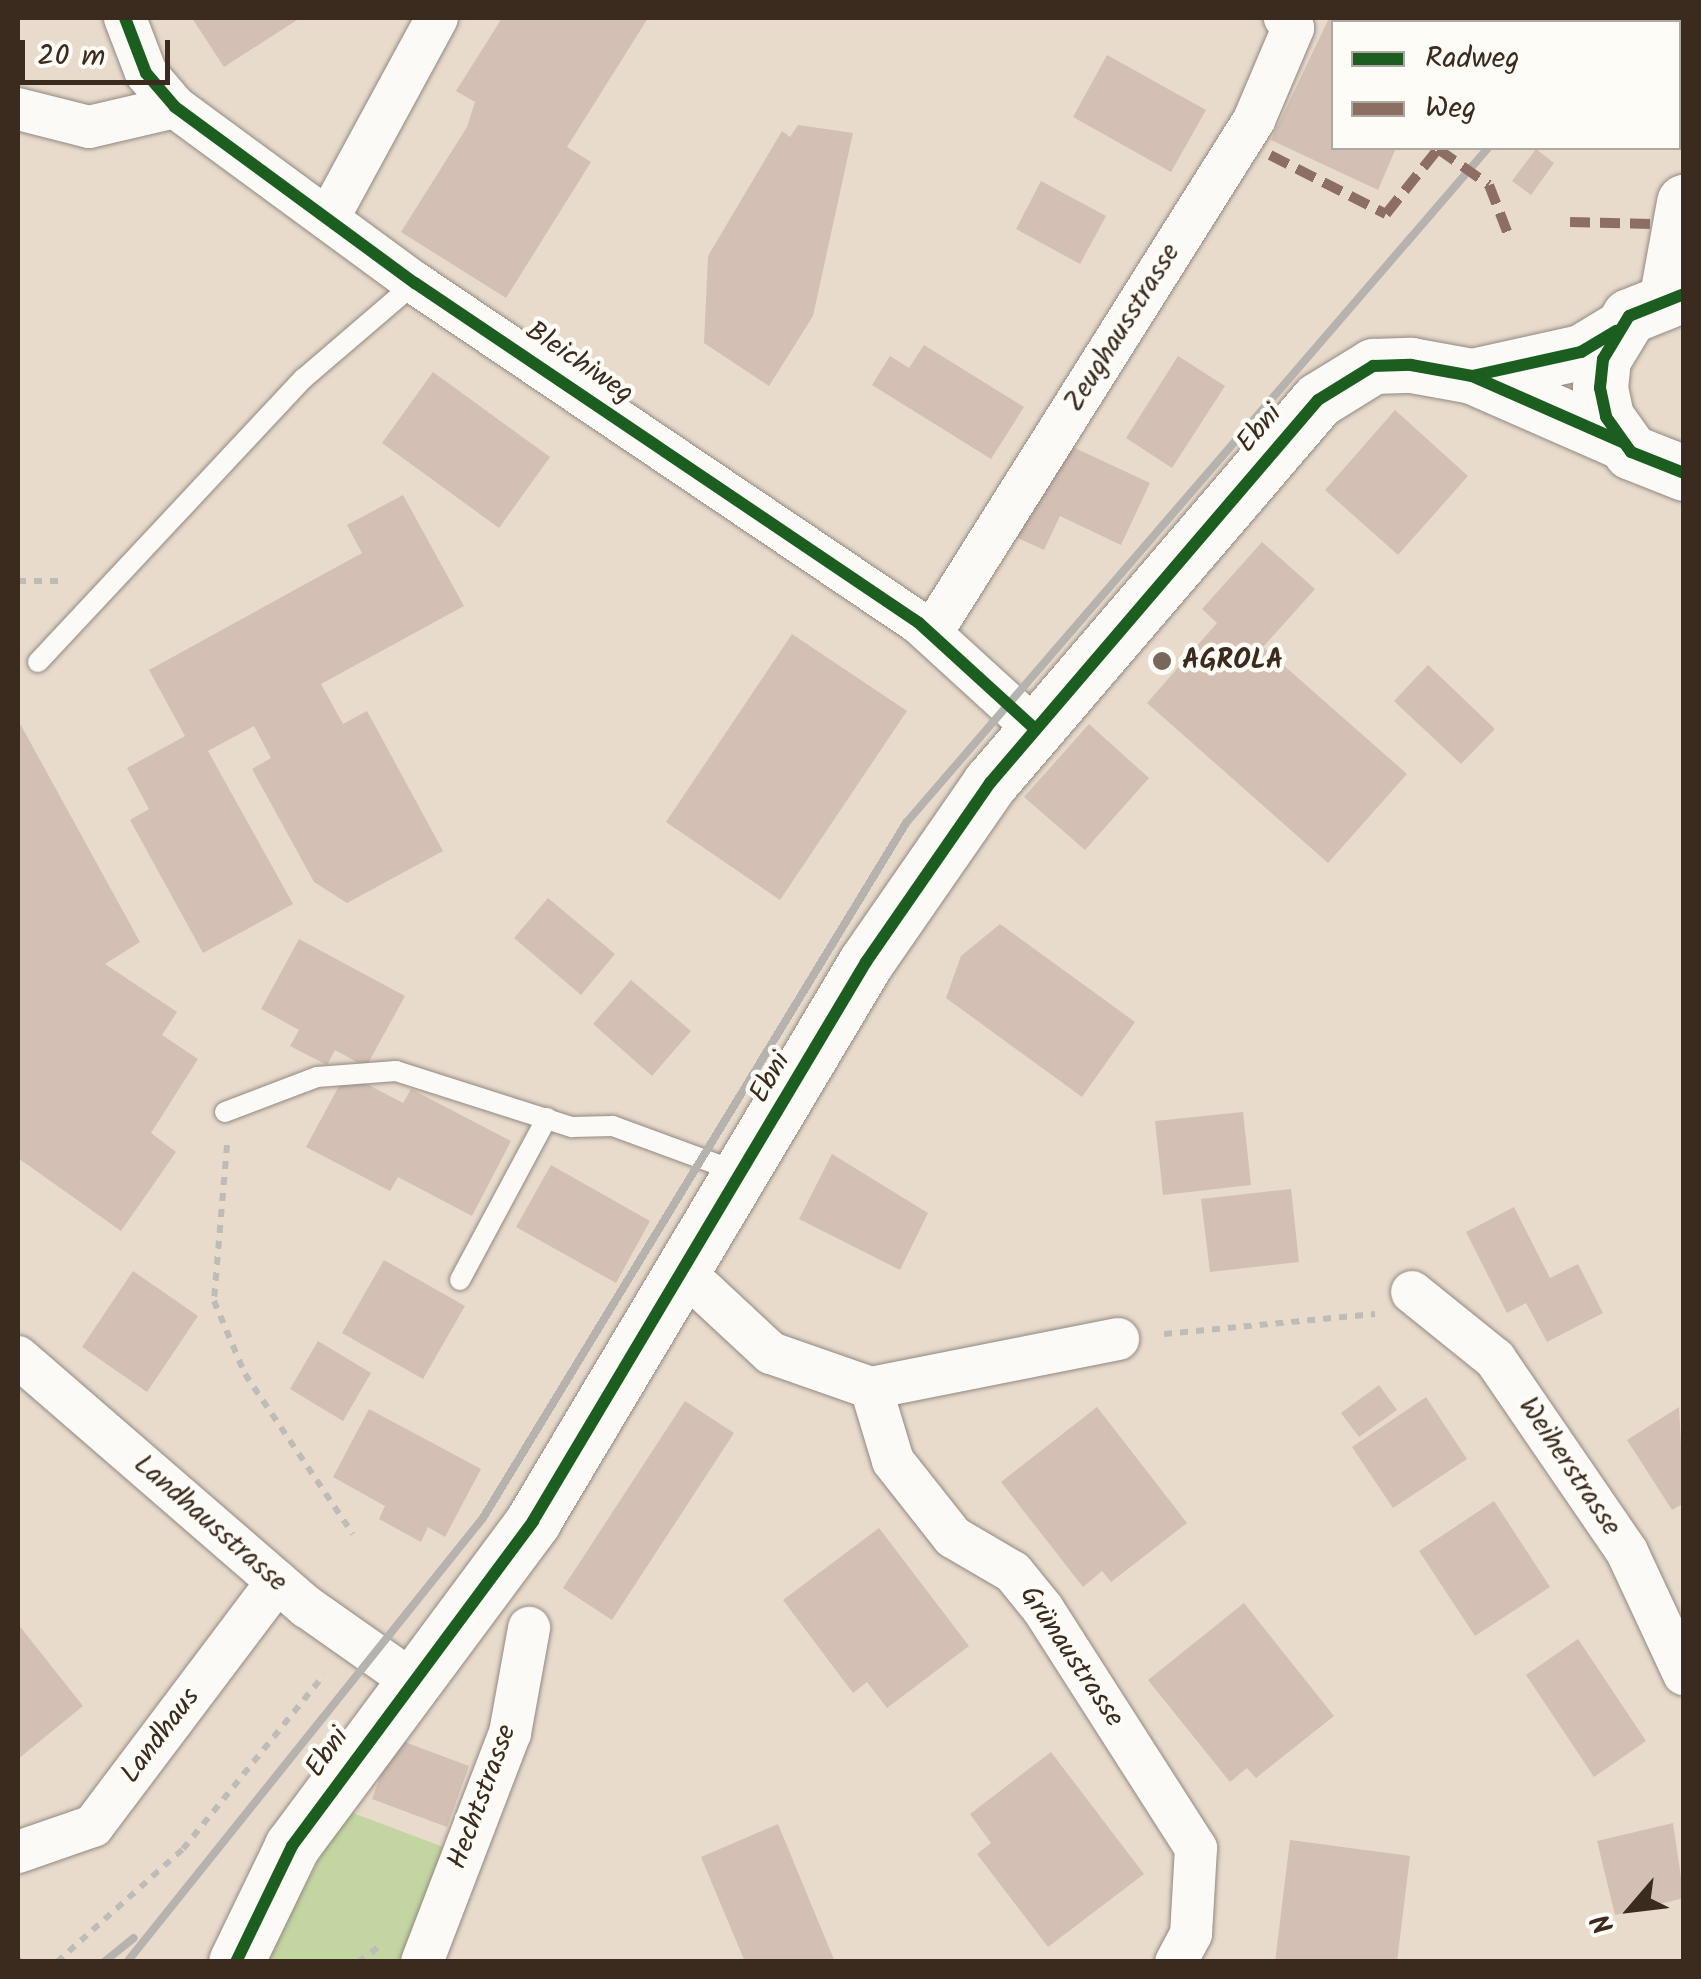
<!DOCTYPE html>
<html>
<head>
<meta charset="utf-8">
<style>
	body { margin:0 }
	#map { position:relative; width:1701px; height:1979px; overflow:hidden; background:#e8dbcc; font-family:Kalam,sans-serif }
	div>[style] { position:absolute }
	[style*='--x'] { left:calc(var(--x)*1px); top:calc(var(--y)*1px); width:calc(var(--w)*1px); rotate:calc(var(--a)*1deg) }
	.green>* { inset:0; background:#c3d6a1 }
	.building>* { inset:0; background:#d3bfb4 }
	.path>* { height:6px; margin-top:-3px; transform-origin:0; background:repeating-linear-gradient(90deg,#bfbbb7 0 8px,transparent 0 16px) }
	.roads { filter:drop-shadow(0 0 2px #928980) drop-shadow(0 0 2px #928980) }
	.service>* { height:20px; margin:-10px; padding:0 10px; transform-origin:10px; border-radius:10px; background:#fcfaf7 }
	.minor>* { height:42px; margin:-21px; padding:0 21px; transform-origin:21px; border-radius:21px; background:#fcfaf7 }
	.secondary>* { height:55px; margin:-27.5px; padding:0 27.5px; transform-origin:27.5px; border-radius:27.5px; background:#fcfaf7 }
	.rail>* { height:8px; margin:-4px; padding:0 4px; transform-origin:4px; border-radius:4px; background:#b6b2ae }
	.quiet>* { height:10px; margin-top:-5px; transform-origin:0; background:repeating-linear-gradient(90deg,#8d6e63 0 20px,transparent 0 30px) }
	.cycleway>* { height:12px; margin:-6px; padding:0 6px; transform-origin:6px; border-radius:6px; background:#1b5e20 }
	.dots>* { width:28px; height:28px; translate:-50% -50%; box-sizing:border-box; border:5px solid #fdfcf7; border-radius:50% }
	span { translate:-50% -50%; white-space:nowrap; text-align:center; line-height:1.15; -webkit-text-stroke:9px #fdfcf7; paint-order:stroke }
	.street-label { font-size:28px; color:#3b2a1e }
	.poi-label { font-size:28px; color:#3b2a1e; font-weight:700 }
	.left { translate:0 -50%; text-align:left }
	.frame { position:absolute; inset:0; border:20px solid #3b2a1e; pointer-events:none }
	.legend { position:absolute; left:1331px; top:20px; width:350px; height:130px; box-sizing:border-box; background:#fdfcf7; border:2px solid #afa8a0; margin:0; padding:12px 18px; list-style:none; font-size:30px; color:#3b2a1e }
	.legend li { display:flex; align-items:center; gap:20px; height:50px }
	.legend b { width:50px; border:2px solid #afa8a0 }
	.north { position:absolute; left:1581px; top:1859px; width:100px; height:100px; -webkit-text-stroke:8px #fdfcf7; paint-order:stroke; rotate:242deg; font-size:28px; font-weight:700; line-height:40px; text-align:center; color:#3b2a1e }
	.north::after { content:''; display:block; margin:auto; width:35px; height:45px; background:#3b2a1e; clip-path:polygon(50% 0,100% 100%,50% 72%,0 100%) }
	.scale { position:absolute; left:20px; top:40px; width:150px; height:45px; box-sizing:border-box; border:5px solid #3b2a1e; border-top:0; padding-left:12px; font-size:30px; line-height:35px; white-space:nowrap; color:#3b2a1e; -webkit-text-stroke:8px #fdfcf7; paint-order:stroke }
</style>
</head>
<body>
<div id="map">
	<div class="green">
		<i style="clip-path:polygon(345px 1810px,446px 1848px,404px 1961px,265px 1962px)"></i>
	</div>
	<div class="building">
		<i style="clip-path:polygon(192px 18px,300px 18px,224px 67px)"></i>
		<i style="clip-path:polygon(502px 18px,648px 18px,567px 147px,591px 162px,506px 298px,401px 232px,467px 127px,475px 102px,456px 91px)"></i>
		<i style="clip-path:polygon(1329px 18px,1552px 18px,1334px 22px,1334px 148px,1396px 148px,1378px 190px,1271px 140px)"></i>
		<i style="clip-path:polygon(1107px 55px,1206px 110px,1171px 172px,1073px 117px)"></i>
		<i style="clip-path:polygon(798px 125px,853px 133px,813px 316px,769px 386px,704px 343px,708px 256px,782px 131px,790px 137px)"></i>
		<i style="clip-path:polygon(1536px 149px,1554px 163px,1531px 195px,1512px 181px)"></i>
		<i style="clip-path:polygon(1041px 181px,1106px 216px,1080px 264px,1016px 229px)"></i>
		<i style="clip-path:polygon(924px 345px,1024px 407px,991px 459px,872px 385px,890px 356px,909px 368px)"></i>
		<i style="clip-path:polygon(1178px 356px,1225px 386px,1172px 468px,1126px 438px)"></i>
		<i style="clip-path:polygon(433px 372px,550px 457px,499px 528px,382px 443px)"></i>
		<i style="clip-path:polygon(1395px 410px,1468px 476px,1398px 555px,1325px 490px)"></i>
		<i style="clip-path:polygon(1060px 441px,1150px 483px,1121px 545px,1060px 516px,1044px 550px,1016px 537px)"></i>
		<i style="clip-path:polygon(403px 495px,464px 606px,321px 684px,343px 724px,367px 711px,443px 851px,347px 903px,314px 882px,252px 769px,271px 758px,254px 726px,208px 751px,293px 904px,203px 953px,130px 820px,149px 809px,127px 768px,185px 736px,149px 670px,362px 553px,347px 525px)"></i>
		<i style="clip-path:polygon(1262px 542px,1315px 589px,1263px 647px,1407px 774px,1328px 863px,1147px 703px,1217px 623px,1202px 609px)"></i>
		<i style="clip-path:polygon(792px 634px,907px 711px,780px 900px,666px 822px)"></i>
		<i style="clip-path:polygon(1428px 665px,1495px 729px,1461px 764px,1394px 701px)"></i>
		<i style="clip-path:polygon(18px 720px,140px 942px,105px 964px,177px 1012px,162px 1035px,198px 1059px,151px 1133px,176px 1152px,121px 1231px,18px 1158px)"></i>
		<i style="clip-path:polygon(1089px 724px,1149px 778px,1085px 850px,1024px 797px)"></i>
		<i style="clip-path:polygon(548px 898px,615px 954px,581px 995px,514px 938px)"></i>
		<i style="clip-path:polygon(1000px 924px,1135px 1022px,1082px 1097px,946px 998px,961px 956px)"></i>
		<i style="clip-path:polygon(299px 939px,405px 996px,366px 1067px,335px 1050px,327px 1065px,290px 1046px,299px 1030px,261px 1009px)"></i>
		<i style="clip-path:polygon(631px 980px,691px 1031px,652px 1076px,593px 1024px)"></i>
		<i style="clip-path:polygon(346px 1073px,403px 1103px,411px 1089px,511px 1141px,472px 1216px,398px 1177px,390px 1191px,306px 1147px)"></i>
		<i style="clip-path:polygon(1243px 1112px,1251px 1185px,1163px 1195px,1155px 1121px)"></i>
		<i style="clip-path:polygon(832px 1154px,928px 1213px,900px 1270px,799px 1219px)"></i>
		<i style="clip-path:polygon(551px 1165px,650px 1221px,616px 1283px,516px 1227px)"></i>
		<i style="clip-path:polygon(1291px 1189px,1299px 1262px,1210px 1272px,1201px 1199px)"></i>
		<i style="clip-path:polygon(1514px 1207px,1550px 1278px,1578px 1264px,1603px 1313px,1547px 1342px,1526px 1303px,1507px 1313px,1466px 1232px)"></i>
		<i style="clip-path:polygon(384px 1260px,465px 1306px,423px 1379px,342px 1333px)"></i>
		<i style="clip-path:polygon(133px 1271px,198px 1316px,147px 1392px,82px 1347px)"></i>
		<i style="clip-path:polygon(318px 1341px,371px 1373px,343px 1421px,290px 1389px)"></i>
		<i style="clip-path:polygon(1379px 1385px,1397px 1410px,1359px 1437px,1341px 1413px)"></i>
		<i style="clip-path:polygon(1426px 1397px,1467px 1459px,1393px 1508px,1352px 1447px)"></i>
		<i style="clip-path:polygon(685px 1401px,734px 1433px,612px 1620px,563px 1588px)"></i>
		<i style="clip-path:polygon(1097px 1407px,1187px 1523px,1111px 1582px,1102px 1571px,1083px 1587px,1001px 1482px)"></i>
		<i style="clip-path:polygon(1679px 1407px,1684px 1503px,1672px 1510px,1627px 1440px)"></i>
		<i style="clip-path:polygon(369px 1409px,481px 1469px,445px 1537px,428px 1527px,421px 1542px,379px 1519px,385px 1506px,333px 1477px)"></i>
		<i style="clip-path:polygon(1494px 1501px,1550px 1587px,1475px 1636px,1419px 1551px)"></i>
		<i style="clip-path:polygon(879px 1528px,969px 1646px,887px 1708px,867px 1682px,853px 1693px,783px 1600px)"></i>
		<i style="clip-path:polygon(1244px 1603px,1334px 1716px,1256px 1778px,1247px 1768px,1230px 1782px,1148px 1680px)"></i>
		<i style="clip-path:polygon(18px 1624px,83px 1706px,18px 1759px)"></i>
		<i style="clip-path:polygon(1578px 1639px,1646px 1741px,1594px 1777px,1526px 1675px)"></i>
		<i style="clip-path:polygon(394px 1738px,469px 1766px,447px 1827px,372px 1799px)"></i>
		<i style="clip-path:polygon(1051px 1752px,1144px 1874px,1048px 1947px,977px 1854px,991px 1843px,970px 1814px)"></i>
		<i style="clip-path:polygon(1673px 1823px,1684px 1898px,1615px 1915px,1597px 1841px)"></i>
		<i style="clip-path:polygon(778px 1824px,835px 1962px,745px 1962px,701px 1857px)"></i>
		<i style="clip-path:polygon(1290px 1840px,1410px 1856px,1397px 1962px,1275px 1962px)"></i>
	</div>
	<div class="path">
		<i style="--x:18;--y:581;--w:48;--a:0"></i>
		<i style="--x:227;--y:1145;--w:157;--a:94.8"></i>
		<i style="--x:214;--y:1301;--w:79;--a:67"></i>
		<i style="--x:245;--y:1374;--w:193;--a:56"></i>
		<i style="--x:1164;--y:1334;--w:212;--a:-5.4"></i>
		<i style="--x:18;--y:1959;--w:4;--a:56"></i>
		<i style="--x:57;--y:1962;--w:169;--a:-41.9"></i>
		<i style="--x:183;--y:1849;--w:224;--a:-51"></i>
		<i style="--x:358;--y:1962;--w:26;--a:-36"></i>
	</div>
	<div class="roads">
		<div class="service">
			<i style="--x:38;--y:662;--w:388;--a:-46.9"></i>
			<i style="--x:303;--y:379;--w:148;--a:-40.6"></i>
			<i style="--x:225;--y:1112;--w:98;--a:-20.8"></i>
			<i style="--x:317;--y:1077;--w:79;--a:-4.3"></i>
			<i style="--x:396;--y:1071;--w:185;--a:17.7"></i>
			<i style="--x:572;--y:1127;--w:41;--a:-1.4"></i>
			<i style="--x:613;--y:1126;--w:133;--a:20.2"></i>
			<i style="--x:460;--y:1280;--w:184;--a:-61.8"></i>
		</div>
		<div class="minor">
			<i style="--x:125;--y:18;--w:59;--a:69.1"></i>
			<i style="--x:146;--y:73;--w:45;--a:49.5"></i>
			<i style="--x:175;--y:107;--w:298;--a:36.3"></i>
			<i style="--x:415;--y:283;--w:608;--a:34"></i>
			<i style="--x:919;--y:623;--w:156;--a:42.4"></i>
			<i style="--x:18;--y:109;--w:73;--a:14.2"></i>
			<i style="--x:89;--y:127;--w:88;--a:-13.1"></i>
			<i style="--x:331;--y:213;--w:222;--a:-61.5"></i>
			<i style="--x:932;--y:632;--w:605;--a:-57.83"></i>
			<i style="--x:1254;--y:120;--w:100;--a:-67"></i>
			<i style="--x:1293;--y:28;--w:13;--a:-129"></i>
			<i style="--x:687;--y:1275;--w:115;--a:42.9"></i>
			<i style="--x:771;--y:1353;--w:106;--a:19.3"></i>
			<i style="--x:871;--y:1388;--w:252;--a:-11.2"></i>
			<i style="--x:1412;--y:1292;--w:107;--a:38.9"></i>
			<i style="--x:1495;--y:1359;--w:234;--a:55.6"></i>
			<i style="--x:1627;--y:1552;--w:135;--a:65"></i>
			<i style="--x:18;--y:1357;--w:382;--a:40.9"></i>
			<i style="--x:307;--y:1607;--w:127;--a:35.1"></i>
			<i style="--x:871;--y:1388;--w:76;--a:73.2"></i>
			<i style="--x:893;--y:1461;--w:97;--a:51.7"></i>
			<i style="--x:953;--y:1537;--w:69;--a:30.3"></i>
			<i style="--x:1013;--y:1572;--w:48;--a:51"></i>
			<i style="--x:1043;--y:1609;--w:284;--a:57.4"></i>
			<i style="--x:1196;--y:1848;--w:86;--a:93.3"></i>
			<i style="--x:1191;--y:1934;--w:32;--a:118"></i>
			<i style="--x:18;--y:1852;--w:79;--a:-19.1"></i>
			<i style="--x:93;--y:1826;--w:306;--a:-53"></i>
			<i style="--x:422;--y:1962;--w:245;--a:-69"></i>
			<i style="--x:510;--y:1733;--w:107;--a:-79.7"></i>
		</div>
		<div class="secondary">
			<i style="--x:1684;--y:294;--w:59;--a:158.2"></i>
			<i style="--x:1629;--y:316;--w:50;--a:121.2"></i>
			<i style="--x:1603;--y:359;--w:29;--a:96"></i>
			<i style="--x:1600;--y:388;--w:30;--a:78"></i>
			<i style="--x:1606;--y:417;--w:43;--a:54.5"></i>
			<i style="--x:1631;--y:452;--w:57;--a:21.6"></i>
			<i style="--x:1667;--y:296;--w:96;--a:-79.7"></i>
			<i style="--x:1472;--y:376;--w:112;--a:-12.4"></i>
			<i style="--x:1581;--y:352;--w:41;--a:-31"></i>
			<i style="--x:236;--y:1962;--w:129;--a:-64.2"></i>
			<i style="--x:292;--y:1846;--w:405;--a:-53.4"></i>
			<i style="--x:533;--y:1521;--w:651;--a:-59.22"></i>
			<i style="--x:866;--y:962;--w:218;--a:-55.3"></i>
			<i style="--x:990;--y:783;--w:504;--a:-49.42"></i>
			<i style="--x:1318;--y:400;--w:65;--a:-31.7"></i>
			<i style="--x:1373;--y:366;--w:38;--a:-2"></i>
			<i style="--x:1411;--y:365;--w:62;--a:10.2"></i>
			<i style="--x:1472;--y:376;--w:164;--a:23.7"></i>
		</div>
	</div>
	<div class="rail">
		<i style="--x:1587;--y:22;--w:5;--a:-53"></i>
		<i style="--x:104;--y:1962;--w:38;--a:-39"></i>
		<i style="--x:127;--y:1962;--w:569;--a:-51.28"></i>
		<i style="--x:483;--y:1518;--w:814;--a:-58.67"></i>
		<i style="--x:906;--y:823;--w:891;--a:-49.23"></i>
	</div>
	<div class="quiet">
		<i style="--x:1270;--y:155;--w:130;--a:27"></i>
		<i style="--x:1386;--y:214;--w:83;--a:-51.3"></i>
		<i style="--x:1438;--y:149;--w:62;--a:35.2"></i>
		<i style="--x:1489;--y:185;--w:53;--a:68.8"></i>
		<i style="--x:1570;--y:222;--w:82;--a:1.4"></i>
	</div>
	<div class="cycleway">
		<i style="--x:125;--y:18;--w:59;--a:69.1"></i>
		<i style="--x:146;--y:73;--w:45;--a:49.5"></i>
		<i style="--x:175;--y:107;--w:298;--a:36.3"></i>
		<i style="--x:415;--y:283;--w:608;--a:34"></i>
		<i style="--x:919;--y:623;--w:156;--a:42.4"></i>
		<i style="--x:1684;--y:294;--w:59;--a:158.2"></i>
		<i style="--x:1629;--y:316;--w:50;--a:121.2"></i>
		<i style="--x:1603;--y:359;--w:29;--a:96"></i>
		<i style="--x:1600;--y:388;--w:30;--a:78"></i>
		<i style="--x:1606;--y:417;--w:43;--a:54.5"></i>
		<i style="--x:1631;--y:452;--w:57;--a:21.6"></i>
		<i style="--x:1472;--y:376;--w:112;--a:-12.4"></i>
		<i style="--x:1581;--y:352;--w:41;--a:-31"></i>
		<i style="--x:236;--y:1962;--w:129;--a:-64.2"></i>
		<i style="--x:292;--y:1846;--w:405;--a:-53.4"></i>
		<i style="--x:533;--y:1521;--w:651;--a:-59.22"></i>
		<i style="--x:866;--y:962;--w:218;--a:-55.3"></i>
		<i style="--x:990;--y:783;--w:504;--a:-49.42"></i>
		<i style="--x:1318;--y:400;--w:65;--a:-31.7"></i>
		<i style="--x:1373;--y:366;--w:38;--a:-2"></i>
		<i style="--x:1411;--y:365;--w:62;--a:10.2"></i>
		<i style="--x:1472;--y:376;--w:164;--a:23.7"></i>
	</div>
	<div class="dots">
		<i style="left:1162px;top:661px;background:#78685b"></i>
	</div>
	<div class="street-label">
		<span style="left:1123px;top:328px;rotate:-58deg">Zeughausstrasse</span>
		<span style="left:579px;top:363px;rotate:34deg">Bleichiweg</span>
		<span style="left:1260px;top:429px;rotate:-49deg">Ebni</span>
		<span style="left:771px;top:1078px;rotate:-60deg">Ebni</span>
		<span style="left:1569px;top:1467px;rotate:56deg">Weiherstrasse</span>
		<span style="left:210px;top:1524px;rotate:41deg">Landhausstrasse</span>
		<span style="left:1071px;top:1657px;rotate:56deg">Grünaustrasse</span>
		<span style="left:161px;top:1736px;rotate:-53deg">Landhaus</span>
		<span style="left:328px;top:1753px;rotate:-55deg">Ebni</span>
		<span style="left:483px;top:1797px;rotate:-70deg">Hechtstrasse</span>
	</div>
	<div class="poi-label">
		<span class="left" style="left:1182px;top:661px">AGROLA</span>
	</div>
	<div class="frame"></div>
	<ul class="legend">
	<li><b style="height:12px;background:#1b5e20"></b>Radweg</li>
	<li><b style="height:12px;background:#8d6e63"></b>Weg</li>
	</ul>
	<div class="north">N</div>
	<div class="scale">20 m</div>
</div>
</body>
</html>
